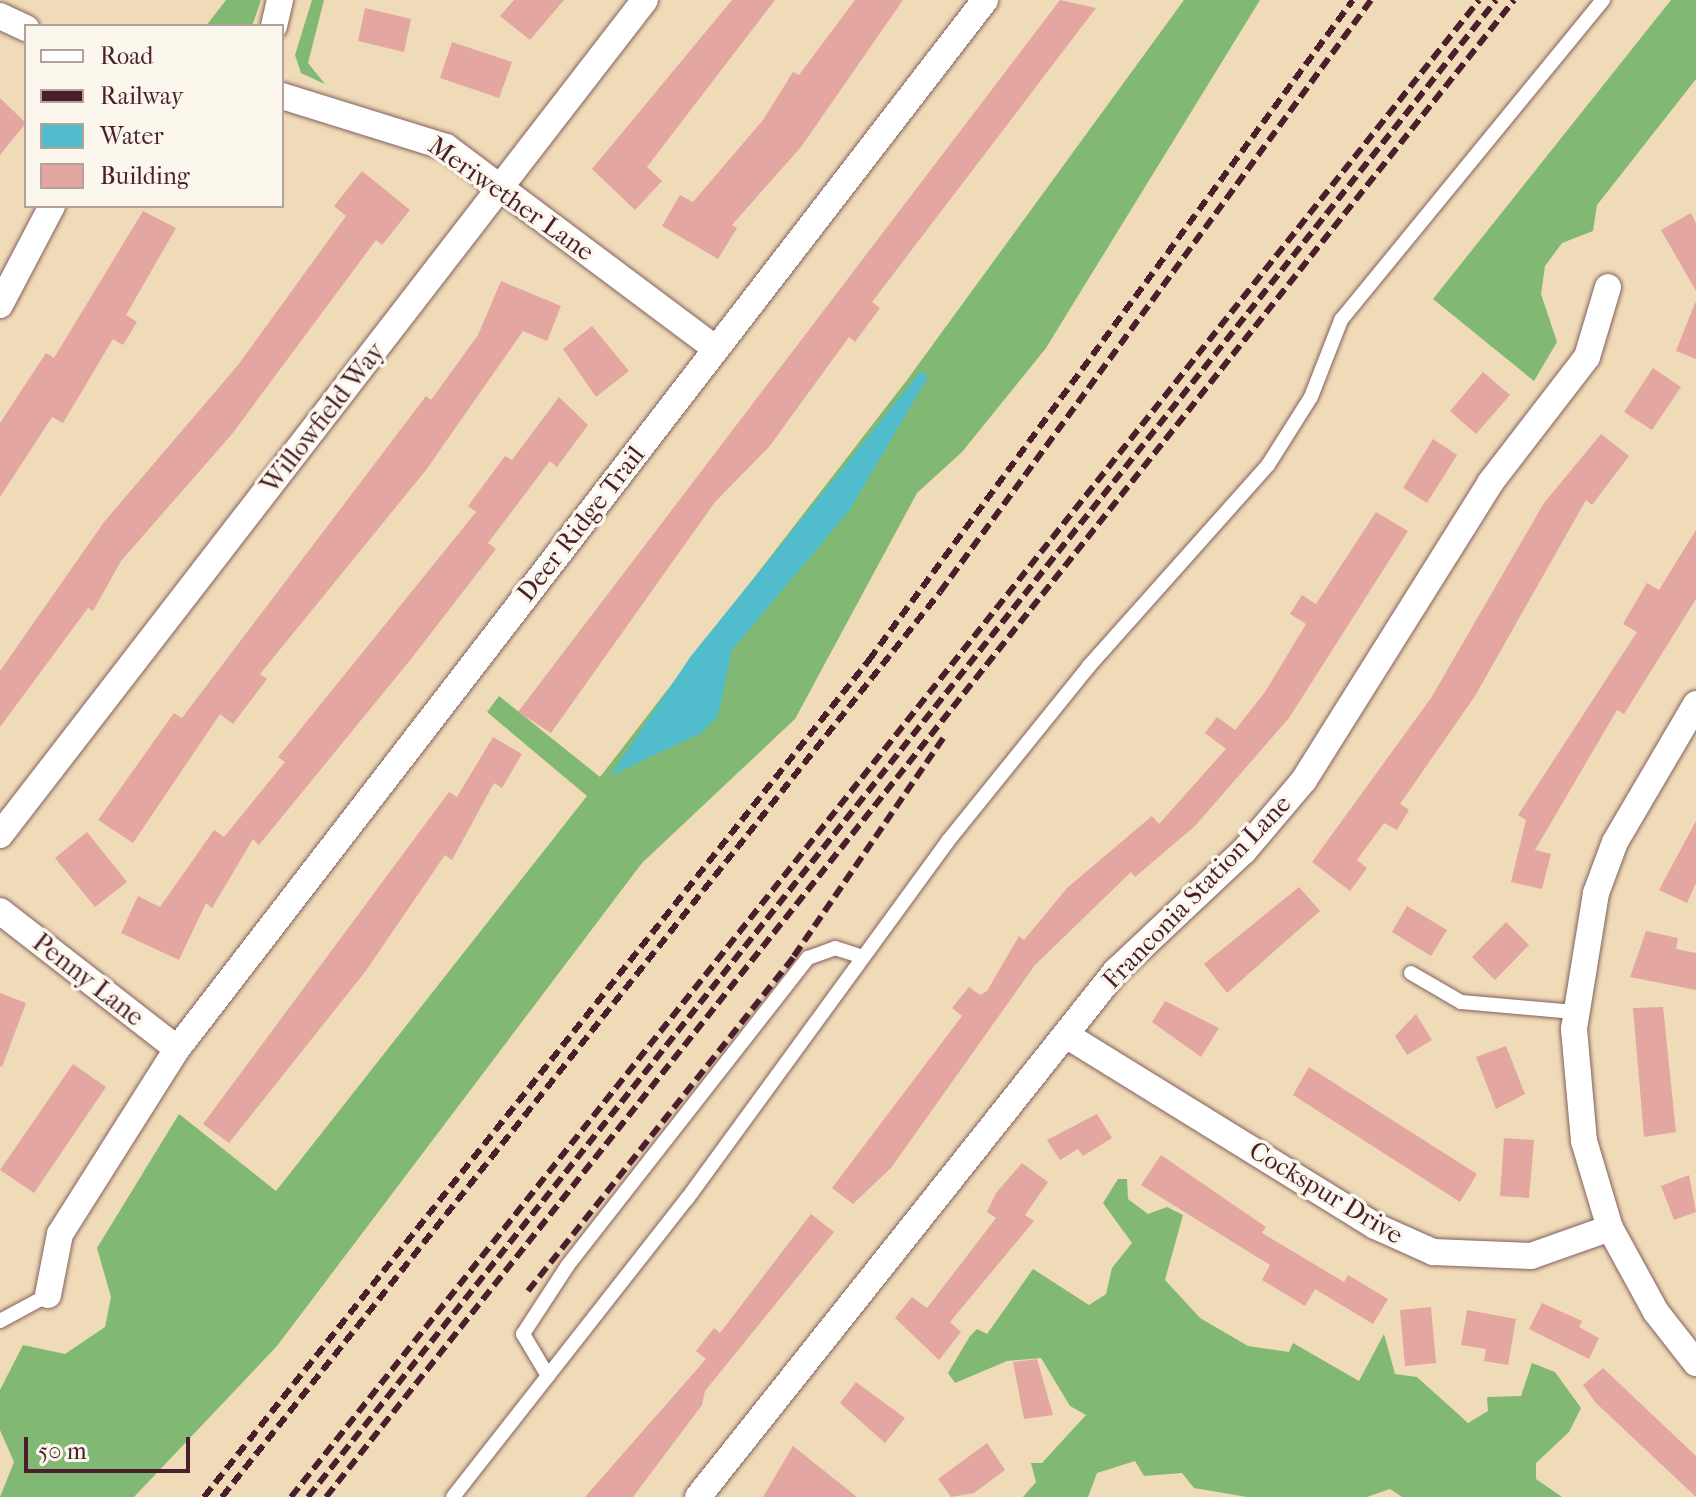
<!DOCTYPE html>
<html>
<head>
<meta charset="utf-8">
<style>
	body { margin:0 }
	#map { position:relative; width:1696px; height:1497px; overflow:hidden; background:#f0dbb9; font-family:"IM FELL French Canon",serif }
	div>[style] { position:absolute }
	[style*='--x'] { left:calc(var(--x)*1px); top:calc(var(--y)*1px); width:calc(var(--w)*1px); rotate:calc(var(--a)*1deg) }
	.forest>* { inset:0; background:#80b874 }
	.water>* { inset:0; background:#51bdcc }
	.building>* { inset:0; background:#e3a6a0 }
	.roads { filter:drop-shadow(0 0 2px #84615d) drop-shadow(0 0 2px #84615d) }
	.service>* { height:14px; margin:-7px; padding:0 7px; transform-origin:7px; border-radius:7px; background:#fff }
	.minor>* { height:26px; margin:-13px; padding:0 13px; transform-origin:13px; border-radius:13px; background:#fff }
	.rail>* { height:6px; margin-top:-3px; transform-origin:0; background:repeating-linear-gradient(90deg,#4a1f2b 0 12px,transparent 0 18px) }
	span { translate:-50% -50%; white-space:nowrap; text-align:center; line-height:1.15; -webkit-text-stroke:7px #fbf7ec; paint-order:stroke }
	.street-label { font-size:26px; color:#4a1f2b }
	.legend { position:absolute; left:24px; top:24px; width:260px; height:184px; box-sizing:border-box; background:#fbf7ec; border:2px solid #b4a19f; margin:0; padding:10px 14px; list-style:none; font-size:24px; color:#4a1f2b }
	.legend li { display:flex; align-items:center; gap:16px; height:40px }
	.legend b { width:40px; border:2px solid #b4a19f }
	.scale { position:absolute; left:24px; top:1437px; width:166px; height:36px; box-sizing:border-box; border:4px solid #4a1f2b; border-top:0; padding-left:10px; font-size:24px; line-height:28px; white-space:nowrap; color:#4a1f2b; -webkit-text-stroke:6px #fbf7ec; paint-order:stroke }
</style>
</head>
<body>
<div id="map">
	<div class="forest">
		<i style="clip-path:polygon(226px 0,261px 0,252px 26px,206px 26px)"></i>
		<i style="clip-path:polygon(312px 0,324px 0,308px 63px,325px 84px,301px 73px,295px 55px)"></i>
		<i style="clip-path:polygon(1184px 0,1260px 0,1046px 348px,962px 452px,917px 493px,795px 719px,642px 863px,277px 1346px,134px 1497px,0 1497px,14px 1462px,0 1430px,0 1390px,23px 1345px,65px 1354px,105px 1327px,111px 1297px,97px 1248px,179px 1114px,276px 1191px,587px 796px,487px 712px,499px 696px,600px 777px,907px 380px)"></i>
		<i style="clip-path:polygon(1671px 0,1696px 0,1696px 79px,1597px 205px,1593px 231px,1562px 243px,1545px 266px,1541px 294px,1557px 342px,1534px 381px,1433px 299px)"></i>
		<i style="clip-path:polygon(1118px 1179px,1127px 1179px,1128px 1199px,1148px 1214px,1167px 1207px,1183px 1215px,1165px 1280px,1200px 1318px,1248px 1346px,1289px 1352px,1293px 1343px,1359px 1381px,1384px 1334px,1395px 1374px,1417px 1377px,1468px 1423px,1488px 1411px,1487px 1397px,1521px 1396px,1532px 1363px,1555px 1372px,1581px 1408px,1569px 1432px,1536px 1463px,1536px 1479px,1562px 1497px,1402px 1497px,1390px 1489px,1367px 1497px,1247px 1497px,1194px 1488px,1182px 1473px,1144px 1476px,1135px 1461px,1097px 1473px,1088px 1497px,1023px 1497px,1036px 1482px,1031px 1463px,1042px 1463px,1086px 1415px,1070px 1406px,1041px 1358px,1007px 1361px,955px 1383px,948px 1373px,970px 1336px,977px 1329px,987px 1334px,1033px 1269px,1089px 1305px,1106px 1294px,1112px 1268px,1132px 1243px,1103px 1203px)"></i>
	</div>
	<div class="water">
		<i style="clip-path:polygon(921px 371px,928px 377px,849px 511px,732px 650px,718px 716px,701px 733px,610px 776px,691px 656px)"></i>
	</div>
	<div class="building">
		<i style="clip-path:polygon(514px 0,564px 0,530px 40px,500px 16px)"></i>
		<i style="clip-path:polygon(732px 0,775px 0,647px 167px,662px 181px,635px 210px,592px 169px)"></i>
		<i style="clip-path:polygon(855px 0,903px 0,801px 147px,732px 225px,737px 228px,718px 259px,662px 226px,680px 195px,693px 202px,763px 120px,793px 72px,799px 75px)"></i>
		<i style="clip-path:polygon(1060px 0,1096px 8px,872px 302px,880px 308px,855px 342px,849px 337px,769px 447px,715px 502px,551px 733px,518px 712px)"></i>
		<i style="clip-path:polygon(365px 8px,411px 19px,404px 52px,358px 41px)"></i>
		<i style="clip-path:polygon(452px 42px,512px 62px,499px 98px,440px 78px)"></i>
		<i style="clip-path:polygon(0 98px,26px 123px,0 155px)"></i>
		<i style="clip-path:polygon(362px 171px,410px 210px,382px 245px,376px 240px,232px 434px,121px 561px,93px 611px,88px 608px,0 727px,0 671px,104px 522px,238px 365px,346px 216px,334px 206px)"></i>
		<i style="clip-path:polygon(143px 211px,176px 228px,126px 315px,137px 322px,123px 345px,113px 339px,63px 423px,52px 417px,0 497px,0 423px,46px 353px,54px 358px)"></i>
		<i style="clip-path:polygon(1691px 213px,1696px 223px,1696px 291px,1661px 230px)"></i>
		<i style="clip-path:polygon(501px 281px,561px 306px,547px 341px,523px 331px,426px 470px,260px 674px,267px 679px,233px 724px,220px 714px,133px 843px,98px 820px,174px 713px,182px 718px,426px 396px,431px 400px,478px 335px)"></i>
		<i style="clip-path:polygon(1695px 303px,1696px 303px,1696px 359px,1676px 351px)"></i>
		<i style="clip-path:polygon(592px 326px,629px 371px,596px 397px,563px 349px)"></i>
		<i style="clip-path:polygon(1653px 368px,1681px 387px,1652px 430px,1624px 412px)"></i>
		<i style="clip-path:polygon(1483px 372px,1510px 395px,1476px 434px,1450px 411px)"></i>
		<i style="clip-path:polygon(559px 397px,588px 425px,557px 467px,550px 461px,488px 543px,496px 549px,411px 659px,259px 845px,253px 839px,212px 908px,206px 903px,179px 960px,121px 933px,138px 896px,160px 907px,214px 830px,224px 837px,285px 762px,278px 757px,476px 512px,468px 506px,505px 456px,512px 460px)"></i>
		<i style="clip-path:polygon(1601px 434px,1629px 456px,1592px 505px,1586px 500px,1475px 696px,1400px 804px,1409px 810px,1397px 830px,1384px 823px,1357px 860px,1367px 868px,1350px 891px,1312px 862px,1431px 698px,1544px 503px)"></i>
		<i style="clip-path:polygon(1433px 439px,1457px 455px,1427px 503px,1403px 488px)"></i>
		<i style="clip-path:polygon(1376px 512px,1408px 531px,1289px 718px,1195px 826px,1135px 877px,1131px 872px,1035px 965px,891px 1168px,853px 1204px,832px 1188px,962px 1016px,952px 1008px,969px 987px,980px 995px,987px 991px,1019px 936px,1024px 940px,1067px 888px,1152px 816px,1159px 824px,1226px 749px,1205px 733px,1217px 717px,1235px 730px,1265px 692px,1306px 624px,1290px 614px,1302px 595px,1316px 604px)"></i>
		<i style="clip-path:polygon(1696px 530px,1696px 599px,1624px 714px,1617px 710px,1535px 850px,1551px 854px,1542px 889px,1511px 882px,1526px 820px,1518px 815px,1637px 632px,1623px 624px,1647px 583px,1659px 590px)"></i>
		<i style="clip-path:polygon(493px 737px,522px 754px,502px 788px,494px 783px,452px 860px,445px 855px,365px 972px,229px 1143px,203px 1124px,449px 792px,457px 797px)"></i>
		<i style="clip-path:polygon(1696px 821px,1696px 883px,1687px 903px,1659px 890px)"></i>
		<i style="clip-path:polygon(87px 832px,127px 882px,95px 907px,55px 858px)"></i>
		<i style="clip-path:polygon(1299px 887px,1320px 911px,1227px 993px,1204px 964px)"></i>
		<i style="clip-path:polygon(1407px 906px,1447px 930px,1431px 956px,1392px 932px)"></i>
		<i style="clip-path:polygon(1506px 922px,1529px 945px,1495px 980px,1472px 957px)"></i>
		<i style="clip-path:polygon(1646px 931px,1678px 938px,1676px 949px,1696px 953px,1696px 990px,1630px 977px)"></i>
		<i style="clip-path:polygon(0 993px,26px 1003px,2px 1067px,0 1066px)"></i>
		<i style="clip-path:polygon(1165px 1001px,1219px 1028px,1201px 1057px,1152px 1022px)"></i>
		<i style="clip-path:polygon(1663px 1007px,1676px 1132px,1644px 1137px,1633px 1008px)"></i>
		<i style="clip-path:polygon(1416px 1014px,1432px 1040px,1407px 1055px,1395px 1036px)"></i>
		<i style="clip-path:polygon(1506px 1046px,1525px 1094px,1496px 1109px,1476px 1057px)"></i>
		<i style="clip-path:polygon(73px 1064px,106px 1087px,34px 1193px,0 1170px)"></i>
		<i style="clip-path:polygon(1309px 1067px,1477px 1174px,1460px 1202px,1293px 1095px)"></i>
		<i style="clip-path:polygon(1097px 1114px,1112px 1138px,1083px 1156px,1078px 1149px,1060px 1160px,1047px 1140px)"></i>
		<i style="clip-path:polygon(1504px 1138px,1534px 1140px,1529px 1198px,1500px 1196px)"></i>
		<i style="clip-path:polygon(1161px 1155px,1266px 1227px,1262px 1233px,1344px 1282px,1348px 1275px,1388px 1299px,1373px 1324px,1315px 1289px,1305px 1306px,1262px 1280px,1270px 1265px,1141px 1185px)"></i>
		<i style="clip-path:polygon(1022px 1163px,1048px 1182px,1025px 1215px,1034px 1221px,950px 1322px,961px 1332px,939px 1360px,895px 1318px,912px 1297px,927px 1308px,996px 1218px,987px 1212px,996px 1193px)"></i>
		<i style="clip-path:polygon(1689px 1175px,1696px 1212px,1674px 1220px,1661px 1186px)"></i>
		<i style="clip-path:polygon(811px 1214px,834px 1232px,705px 1391px,702px 1405px,633px 1497px,585px 1497px,706px 1359px,696px 1351px,714px 1328px,720px 1333px)"></i>
		<i style="clip-path:polygon(1542px 1303px,1582px 1321px,1579px 1327px,1599px 1338px,1589px 1359px,1529px 1329px)"></i>
		<i style="clip-path:polygon(1431px 1307px,1436px 1363px,1405px 1366px,1400px 1310px)"></i>
		<i style="clip-path:polygon(1467px 1310px,1516px 1319px,1508px 1365px,1484px 1361px,1486px 1349px,1461px 1345px)"></i>
		<i style="clip-path:polygon(1037px 1359px,1053px 1415px,1024px 1419px,1013px 1362px)"></i>
		<i style="clip-path:polygon(1603px 1368px,1696px 1456px,1696px 1497px,1595px 1402px,1583px 1385px)"></i>
		<i style="clip-path:polygon(856px 1382px,905px 1418px,885px 1443px,840px 1403px)"></i>
		<i style="clip-path:polygon(987px 1443px,1005px 1470px,974px 1493px,951px 1497px,938px 1479px)"></i>
		<i style="clip-path:polygon(793px 1446px,857px 1497px,763px 1497px)"></i>
	</div>
	<div class="roads">
		<div class="service">
			<i style="--x:1411;--y:973;--w:58;--a:30.1"></i>
			<i style="--x:1461;--y:1002;--w:114;--a:5"></i>
			<i style="--x:0;--y:1321;--w:55;--a:-28.4"></i>
			<i style="--x:548;--y:1376;--w:49;--a:-120.8"></i>
			<i style="--x:523;--y:1334;--w:82;--a:-56.9"></i>
			<i style="--x:568;--y:1265;--w:390;--a:-52"></i>
			<i style="--x:808;--y:958;--w:29;--a:-20"></i>
			<i style="--x:835;--y:948;--w:29;--a:18"></i>
			<i style="--x:453;--y:1497;--w:379;--a:-51.9"></i>
			<i style="--x:687;--y:1199;--w:443;--a:-53.9"></i>
			<i style="--x:948;--y:841;--w:225;--a:-51.1"></i>
			<i style="--x:1089;--y:666;--w:269;--a:-48.3"></i>
			<i style="--x:1268;--y:465;--w:80;--a:-57.7"></i>
			<i style="--x:1311;--y:397;--w:83;--a:-68.7"></i>
			<i style="--x:1341;--y:320;--w:414;--a:-50.7"></i>
		</div>
		<div class="minor">
			<i style="--x:0;--y:16;--w:29;--a:25"></i>
			<i style="--x:274;--y:26;--w:27;--a:-77"></i>
			<i style="--x:282;--y:96;--w:172;--a:17.3"></i>
			<i style="--x:446;--y:147;--w:337;--a:36.8"></i>
			<i style="--x:0;--y:305;--w:112;--a:-62.3"></i>
			<i style="--x:1696;--y:704;--w:160;--a:120.4"></i>
			<i style="--x:1615;--y:842;--w:54;--a:110.4"></i>
			<i style="--x:1596;--y:893;--w:138;--a:99.2"></i>
			<i style="--x:1574;--y:1029;--w:112;--a:84.9"></i>
			<i style="--x:1584;--y:1141;--w:91;--a:73.4"></i>
			<i style="--x:1610;--y:1228;--w:96;--a:61.3"></i>
			<i style="--x:1656;--y:1312;--w:65;--a:51.9"></i>
			<i style="--x:0;--y:835;--w:1055;--a:-52.32"></i>
			<i style="--x:0;--y:911;--w:224;--a:37.9"></i>
			<i style="--x:1066;--y:1035;--w:363;--a:31.7"></i>
			<i style="--x:1375;--y:1226;--w:64;--a:24.1"></i>
			<i style="--x:1433;--y:1252;--w:98;--a:2.3"></i>
			<i style="--x:1531;--y:1256;--w:84;--a:-19.5"></i>
			<i style="--x:48;--y:1295;--w:62;--a:-78.9"></i>
			<i style="--x:60;--y:1234;--w:219;--a:-57.7"></i>
			<i style="--x:177;--y:1049;--w:1324;--a:-52.39"></i>
			<i style="--x:698;--y:1497;--w:672;--a:-51.53"></i>
			<i style="--x:1116;--y:971;--w:175;--a:-43.2"></i>
			<i style="--x:1244;--y:851;--w:93;--a:-49.8"></i>
			<i style="--x:1304;--y:780;--w:350;--a:-57.9"></i>
			<i style="--x:1490;--y:483;--w:159;--a:-52.4"></i>
			<i style="--x:1587;--y:357;--w:73;--a:-73.3"></i>
		</div>
	</div>
	<div class="rail">
		<i style="--x:528;--y:1291;--w:428;--a:-51.5"></i>
		<i style="--x:794;--y:956;--w:265;--a:-55.6"></i>
		<i style="--x:204;--y:1497;--w:1069;--a:-51.53"></i>
		<i style="--x:869;--y:660;--w:818;--a:-53.75"></i>
		<i style="--x:222;--y:1497;--w:1155;--a:-51.57"></i>
		<i style="--x:940;--y:592;--w:732;--a:-53.94"></i>
		<i style="--x:291;--y:1497;--w:1911;--a:-51.56"></i>
		<i style="--x:308;--y:1497;--w:1911;--a:-51.56"></i>
		<i style="--x:326;--y:1497;--w:1911;--a:-51.56"></i>
	</div>
	<div class="street-label">
		<span style="left:511px;top:199px;rotate:35deg">Meriwether Lane</span>
		<span style="left:323px;top:418px;rotate:-52deg">Willowfield Way</span>
		<span style="left:581px;top:524px;rotate:-52deg">Deer Ridge Trail</span>
		<span style="left:1197px;top:892px;rotate:-46deg">Franconia Station Lane</span>
		<span style="left:88px;top:980px;rotate:38deg">Penny Lane</span>
		<span style="left:1326px;top:1193px;rotate:31deg">Cockspur Drive</span>
	</div>
	<ul class="legend">
	<li><b style="height:10px;background:#fff"></b>Road</li>
	<li><b style="height:10px;background:#4a1f2b"></b>Railway</li>
	<li><b style="height:22px;background:#51bdcc"></b>Water</li>
	<li><b style="height:22px;background:#e3a6a0"></b>Building</li>
	</ul>
	<div class="scale">50 m</div>
</div>
</body>
</html>
